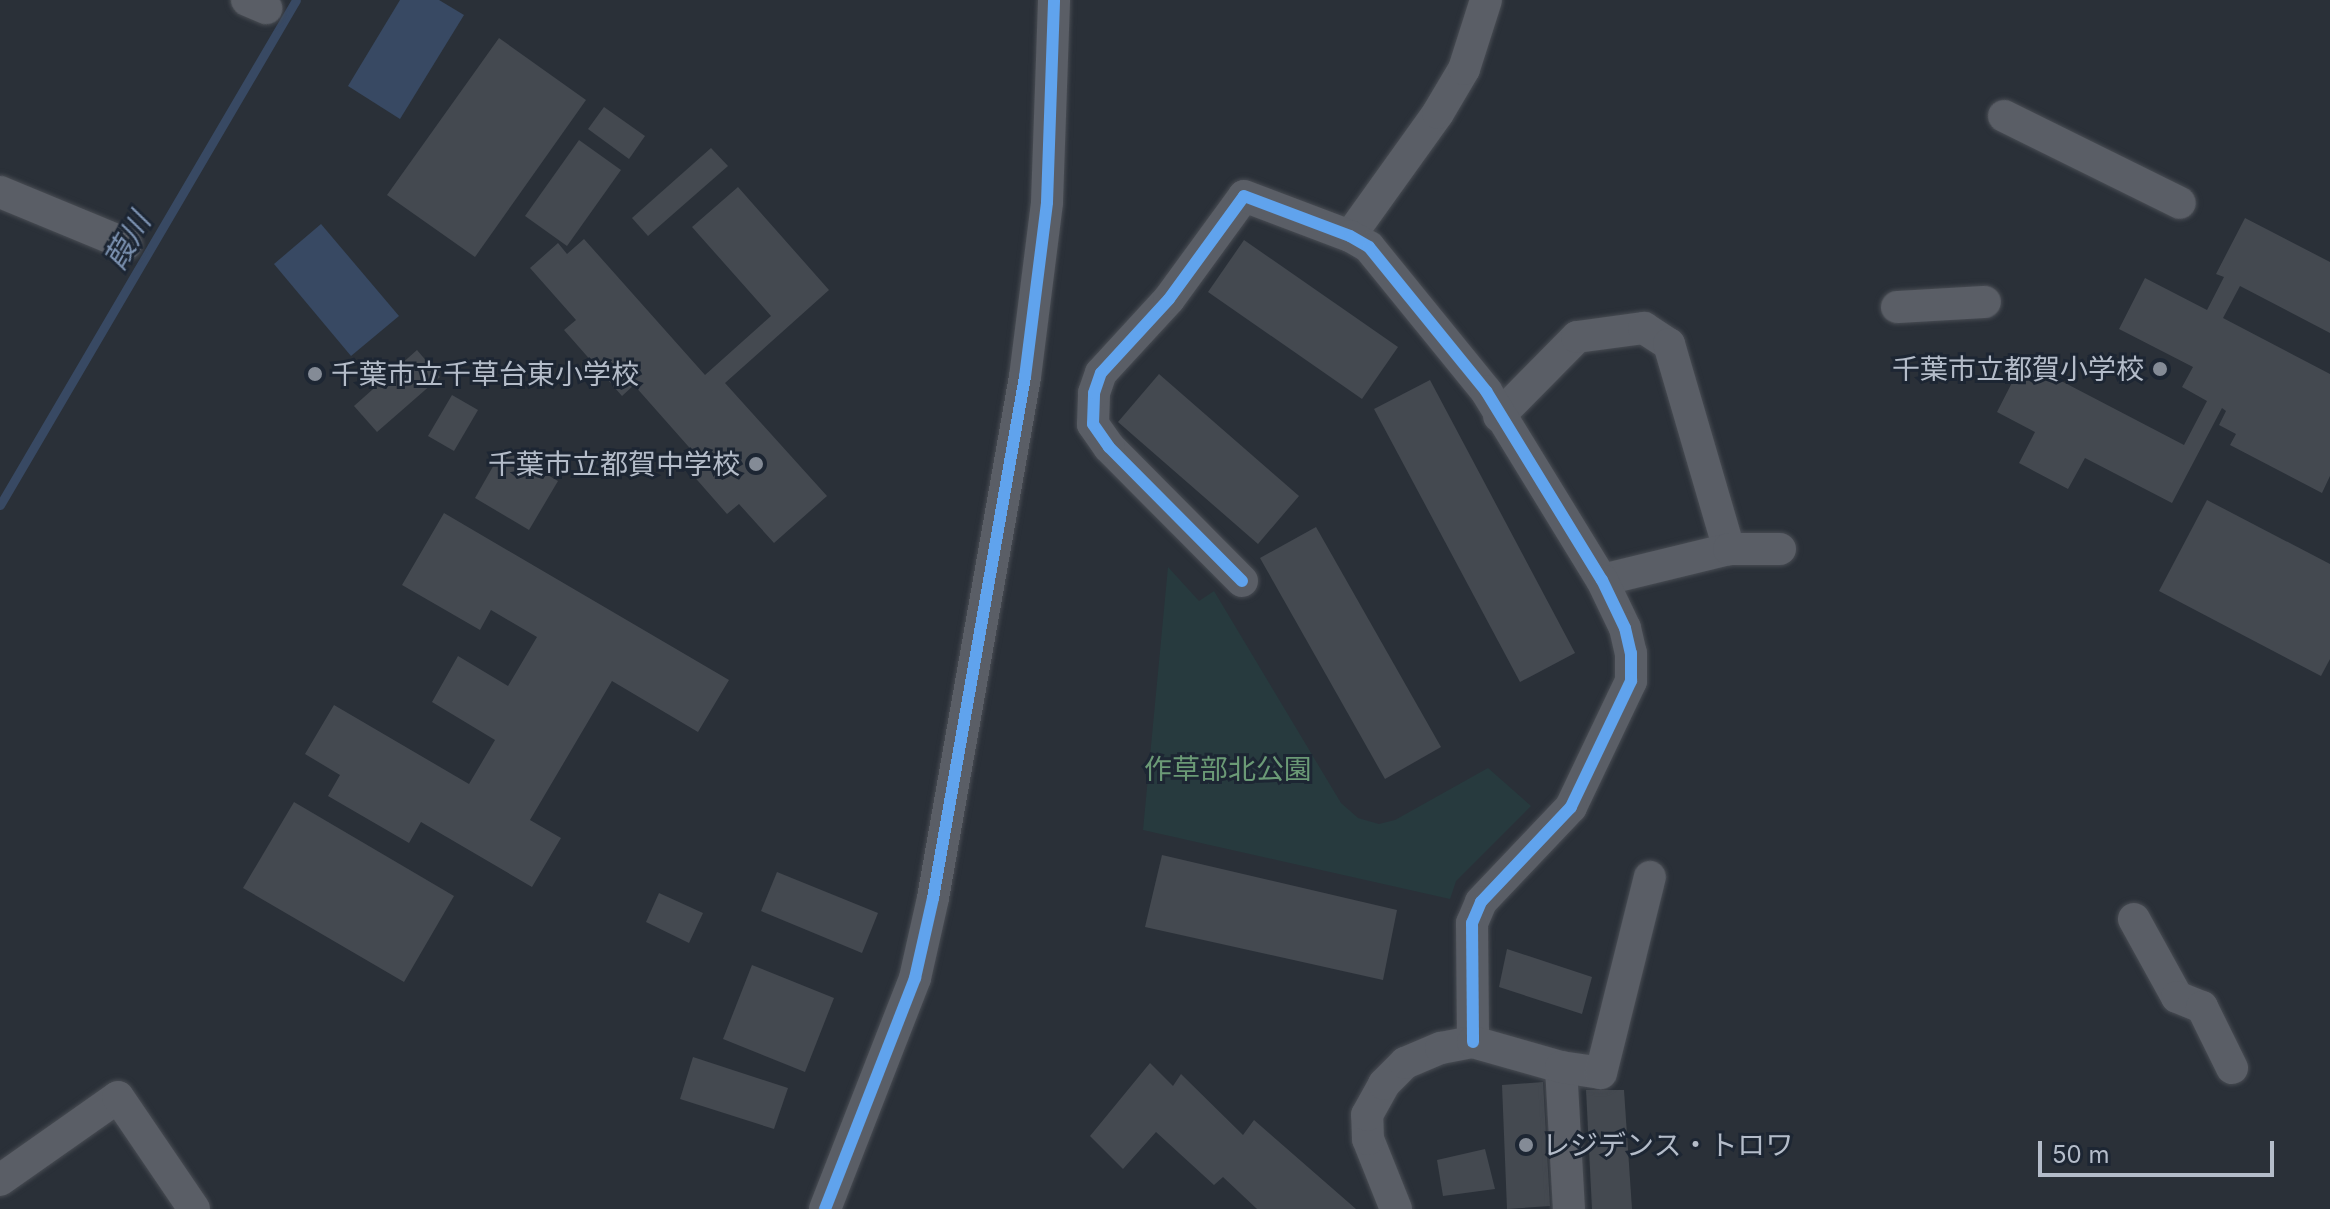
<!DOCTYPE html>
<html>
<head>
<meta charset="utf-8">
<style>
	body { margin:0 }
	#map { position:relative; width:2330px; height:1209px; overflow:hidden; background:#2a3038; font-family:Inter,"Noto Sans JP",sans-serif }
	div>[style] { position:absolute }
	[style*='--x'] { left:calc(var(--x)*1px); top:calc(var(--y)*1px); width:calc(var(--w)*1px); rotate:calc(var(--a)*1deg) }
	.green>* { inset:0; background:#273a3e }
	.water>* { inset:0; background:#384963 }
	.stream>* { height:9px; margin:-4.5px; padding:0 4.5px; transform-origin:4.5px; border-radius:4.5px; background:#384963 }
	.building>* { inset:0; background:#444950 }
	.roads { filter:drop-shadow(0 0 2px #484c53) drop-shadow(0 0 2px #484c53) }
	.street>* { height:32px; margin:-16px; padding:0 16px; transform-origin:16px; border-radius:16px; background:#5a5e66 }
	.cycleway>* { height:12px; margin:-6px; padding:0 6px; transform-origin:6px; border-radius:6px; background:#60a3ed }
	.dots>* { width:22px; height:22px; translate:-50% -50%; box-sizing:border-box; border:4px solid #1d2633; border-radius:50% }
	span { translate:-50% -50%; white-space:nowrap; text-align:center; line-height:1.15; -webkit-text-stroke:6px #1d2633; paint-order:stroke }
	.poi-label { font-size:28px; color:#b4bcc9 }
	.right { translate:-100% -50%; text-align:right }
	.left { translate:0 -50%; text-align:left }
	.park-label { font-size:28px; color:#6b9a76 }
	.water-label { font-size:30px; color:#7c92b1; font-style:italic }
	.scale { position:absolute; left:2038px; top:1141px; width:236px; height:36px; box-sizing:border-box; border:4px solid #b4bcc9; border-top:0; padding-left:10px; font-size:24px; line-height:28px; white-space:nowrap; color:#b4bcc9; -webkit-text-stroke:6px #1d2633; paint-order:stroke }
</style>
</head>
<body>
<div id="map">
	<div class="green">
		<i style="clip-path:polygon(1168px 567px,1199px 601px,1214px 591px,1341px 803px,1358px 818px,1379px 824px,1395px 820px,1488px 768px,1531px 806px,1456px 881px,1450px 899px,1143px 830px)"></i>
	</div>
	<div class="water">
		<i style="clip-path:polygon(400px 0,439px 0,464px 15px,400px 119px,348px 86px)"></i>
		<i style="clip-path:polygon(321px 224px,399px 316px,351px 356px,274px 264px)"></i>
	</div>
	<div class="stream">
		<i style="--x:0;--y:505;--w:585;--a:-59.62"></i>
	</div>
	<div class="building">
		<i style="clip-path:polygon(499px 38px,586px 100px,475px 257px,387px 195px)"></i>
		<i style="clip-path:polygon(604px 107px,645px 136px,629px 159px,588px 129px)"></i>
		<i style="clip-path:polygon(579px 140px,621px 170px,567px 246px,525px 216px)"></i>
		<i style="clip-path:polygon(711px 148px,728px 166px,648px 236px,632px 218px)"></i>
		<i style="clip-path:polygon(738px 187px,829px 290px,725px 383px,827px 496px,774px 543px,739px 504px,727px 514px,691px 473px,703px 463px,634px 385px,622px 396px,564px 330px,576px 320px,530px 268px,558px 243px,567px 254px,584px 239px,705px 375px,771px 316px,692px 227px)"></i>
		<i style="clip-path:polygon(2245px 218px,2330px 262px,2330px 333px,2240px 286px,2223px 318px,2330px 374px,2330px 476px,2322px 493px,2230px 445px,2236px 434px,2219px 425px,2226px 411px,2222px 408px,2172px 503px,2085px 458px,2068px 489px,2019px 463px,2035px 432px,1997px 412px,2023px 361px,2184px 445px,2207px 401px,2182px 387px,2193px 367px,2119px 329px,2145px 278px,2207px 310px,2224px 277px,2216px 274px)"></i>
		<i style="clip-path:polygon(1244px 240px,1398px 347px,1362px 399px,1208px 292px)"></i>
		<i style="clip-path:polygon(417px 350px,440px 377px,377px 432px,354px 406px)"></i>
		<i style="clip-path:polygon(1159px 374px,1299px 496px,1258px 544px,1118px 422px)"></i>
		<i style="clip-path:polygon(1430px 380px,1575px 653px,1520px 682px,1374px 409px)"></i>
		<i style="clip-path:polygon(452px 395px,478px 410px,454px 451px,428px 436px)"></i>
		<i style="clip-path:polygon(503px 449px,558px 481px,529px 530px,475px 498px)"></i>
		<i style="clip-path:polygon(2207px 500px,2330px 564px,2330px 659px,2321px 676px,2159px 591px)"></i>
		<i style="clip-path:polygon(444px 513px,729px 680px,698px 732px,612px 681px,530px 820px,561px 838px,532px 887px,421px 822px,409px 843px,328px 796px,340px 775px,305px 754px,334px 705px,469px 784px,495px 740px,432px 702px,458px 656px,508px 686px,537px 637px,491px 610px,480px 630px,402px 585px)"></i>
		<i style="clip-path:polygon(1316px 527px,1441px 747px,1385px 779px,1260px 558px)"></i>
		<i style="clip-path:polygon(294px 802px,454px 896px,404px 982px,243px 888px)"></i>
		<i style="clip-path:polygon(1162px 855px,1397px 910px,1383px 980px,1145px 927px)"></i>
		<i style="clip-path:polygon(777px 872px,878px 913px,862px 953px,761px 911px)"></i>
		<i style="clip-path:polygon(659px 893px,703px 913px,689px 943px,646px 922px)"></i>
		<i style="clip-path:polygon(1507px 949px,1592px 977px,1582px 1014px,1499px 987px)"></i>
		<i style="clip-path:polygon(752px 965px,834px 998px,805px 1072px,723px 1039px)"></i>
		<i style="clip-path:polygon(693px 1057px,788px 1088px,774px 1129px,680px 1099px)"></i>
		<i style="clip-path:polygon(1150px 1063px,1173px 1086px,1181px 1074px,1243px 1135px,1254px 1120px,1356px 1209px,1257px 1209px,1223px 1177px,1214px 1185px,1156px 1132px,1123px 1169px,1090px 1136px)"></i>
		<i style="clip-path:polygon(1543px 1082px,1550px 1206px,1507px 1209px,1502px 1085px)"></i>
		<i style="clip-path:polygon(1586px 1090px,1624px 1090px,1632px 1209px,1592px 1209px)"></i>
		<i style="clip-path:polygon(1485px 1149px,1495px 1189px,1443px 1196px,1437px 1160px)"></i>
	</div>
	<div class="roads">
		<div class="street">
			<i style="--x:247;--y:0;--w:21;--a:23"></i>
			<i style="--x:2004;--y:116;--w:196;--a:26.3"></i>
			<i style="--x:0;--y:192;--w:136;--a:22.4"></i>
			<i style="--x:1350;--y:236;--w:151;--a:-54.4"></i>
			<i style="--x:1438;--y:113;--w:51;--a:-59.4"></i>
			<i style="--x:1464;--y:69;--w:72;--a:-72.3"></i>
			<i style="--x:1897;--y:307;--w:88;--a:-3.3"></i>
			<i style="--x:1499;--y:416;--w:111;--a:-45.4"></i>
			<i style="--x:1577;--y:337;--w:68;--a:-7.7"></i>
			<i style="--x:1644;--y:328;--w:30;--a:33"></i>
			<i style="--x:1669;--y:344;--w:214;--a:73.7"></i>
			<i style="--x:1602;--y:580;--w:131;--a:-13.7"></i>
			<i style="--x:1729;--y:549;--w:51;--a:0"></i>
			<i style="--x:1242;--y:581;--w:189;--a:-134.8"></i>
			<i style="--x:1109;--y:447;--w:28;--a:-125"></i>
			<i style="--x:1093;--y:424;--w:31;--a:-88"></i>
			<i style="--x:1094;--y:393;--w:21;--a:-71"></i>
			<i style="--x:1101;--y:373;--w:100;--a:-47.4"></i>
			<i style="--x:1169;--y:299;--w:127;--a:-53.9"></i>
			<i style="--x:1244;--y:196;--w:113;--a:20.7"></i>
			<i style="--x:1350;--y:236;--w:22;--a:30"></i>
			<i style="--x:1369;--y:247;--w:186;--a:50.9"></i>
			<i style="--x:1486;--y:391;--w:222;--a:58.5"></i>
			<i style="--x:1602;--y:580;--w:53;--a:64.4"></i>
			<i style="--x:1625;--y:628;--w:26;--a:77"></i>
			<i style="--x:1631;--y:653;--w:28;--a:90"></i>
			<i style="--x:1631;--y:681;--w:140;--a:115.5"></i>
			<i style="--x:1571;--y:807;--w:131;--a:133.5"></i>
			<i style="--x:1481;--y:902;--w:23;--a:113"></i>
			<i style="--x:1472;--y:923;--w:119;--a:89.5"></i>
			<i style="--x:2134;--y:919;--w:89;--a:61.1"></i>
			<i style="--x:2177;--y:997;--w:27;--a:22"></i>
			<i style="--x:2202;--y:1007;--w:68;--a:63.8"></i>
			<i style="--x:1561;--y:1067;--w:142;--a:86.8"></i>
			<i style="--x:0;--y:1180;--w:144;--a:-35.1"></i>
			<i style="--x:118;--y:1097;--w:135;--a:55.8"></i>
			<i style="--x:825;--y:1209;--w:248;--a:-68.7"></i>
			<i style="--x:915;--y:978;--w:82;--a:-77.3"></i>
			<i style="--x:933;--y:898;--w:529;--a:-79.99"></i>
			<i style="--x:1025;--y:377;--w:176;--a:-82.8"></i>
			<i style="--x:1047;--y:202;--w:202;--a:-88"></i>
			<i style="--x:1396;--y:1209;--w:75;--a:-111.8"></i>
			<i style="--x:1368;--y:1139;--w:24;--a:-92"></i>
			<i style="--x:1367;--y:1115;--w:35;--a:-61"></i>
			<i style="--x:1384;--y:1084;--w:30;--a:-45"></i>
			<i style="--x:1405;--y:1063;--w:39;--a:-23"></i>
			<i style="--x:1441;--y:1048;--w:33;--a:-11"></i>
			<i style="--x:1473;--y:1042;--w:91;--a:15.9"></i>
			<i style="--x:1561;--y:1067;--w:40;--a:8.5"></i>
			<i style="--x:1601;--y:1073;--w:202;--a:-76"></i>
		</div>
	</div>
	<div class="cycleway">
		<i style="--x:1242;--y:581;--w:189;--a:-134.8"></i>
		<i style="--x:1109;--y:447;--w:28;--a:-125"></i>
		<i style="--x:1093;--y:424;--w:31;--a:-88"></i>
		<i style="--x:1094;--y:393;--w:21;--a:-71"></i>
		<i style="--x:1101;--y:373;--w:100;--a:-47.4"></i>
		<i style="--x:1169;--y:299;--w:127;--a:-53.9"></i>
		<i style="--x:1244;--y:196;--w:113;--a:20.7"></i>
		<i style="--x:1350;--y:236;--w:22;--a:30"></i>
		<i style="--x:1369;--y:247;--w:186;--a:50.9"></i>
		<i style="--x:1486;--y:391;--w:222;--a:58.5"></i>
		<i style="--x:1602;--y:580;--w:53;--a:64.4"></i>
		<i style="--x:1625;--y:628;--w:26;--a:77"></i>
		<i style="--x:1631;--y:653;--w:28;--a:90"></i>
		<i style="--x:1631;--y:681;--w:140;--a:115.5"></i>
		<i style="--x:1571;--y:807;--w:131;--a:133.5"></i>
		<i style="--x:1481;--y:902;--w:23;--a:113"></i>
		<i style="--x:1472;--y:923;--w:119;--a:89.5"></i>
		<i style="--x:825;--y:1209;--w:248;--a:-68.7"></i>
		<i style="--x:915;--y:978;--w:82;--a:-77.3"></i>
		<i style="--x:933;--y:898;--w:529;--a:-79.99"></i>
		<i style="--x:1025;--y:377;--w:176;--a:-82.8"></i>
		<i style="--x:1047;--y:202;--w:202;--a:-88"></i>
	</div>
	<div class="dots">
		<i style="left:2160px;top:369px;background:#848b96"></i>
		<i style="left:315px;top:374px;background:#848b96"></i>
		<i style="left:756px;top:464px;background:#848b96"></i>
		<i style="left:1526px;top:1145px;background:#848b96"></i>
	</div>
	<div class="poi-label">
		<span class="right" style="left:2144px;top:369px">千葉市立都賀小学校</span>
		<span class="left" style="left:331px;top:374px">千葉市立千草台東小学校</span>
		<span class="right" style="left:740px;top:464px">千葉市立都賀中学校</span>
		<span class="left" style="left:1542px;top:1145px">レジデンス・トロワ</span>
	</div>
	<div class="park-label">
		<span style="left:1228px;top:769px">作草部北公園</span>
	</div>
	<div class="water-label">
		<span style="left:127px;top:241px;rotate:-60deg">葭川</span>
	</div>
	<div class="scale">50 m</div>
</div>
</body>
</html>
